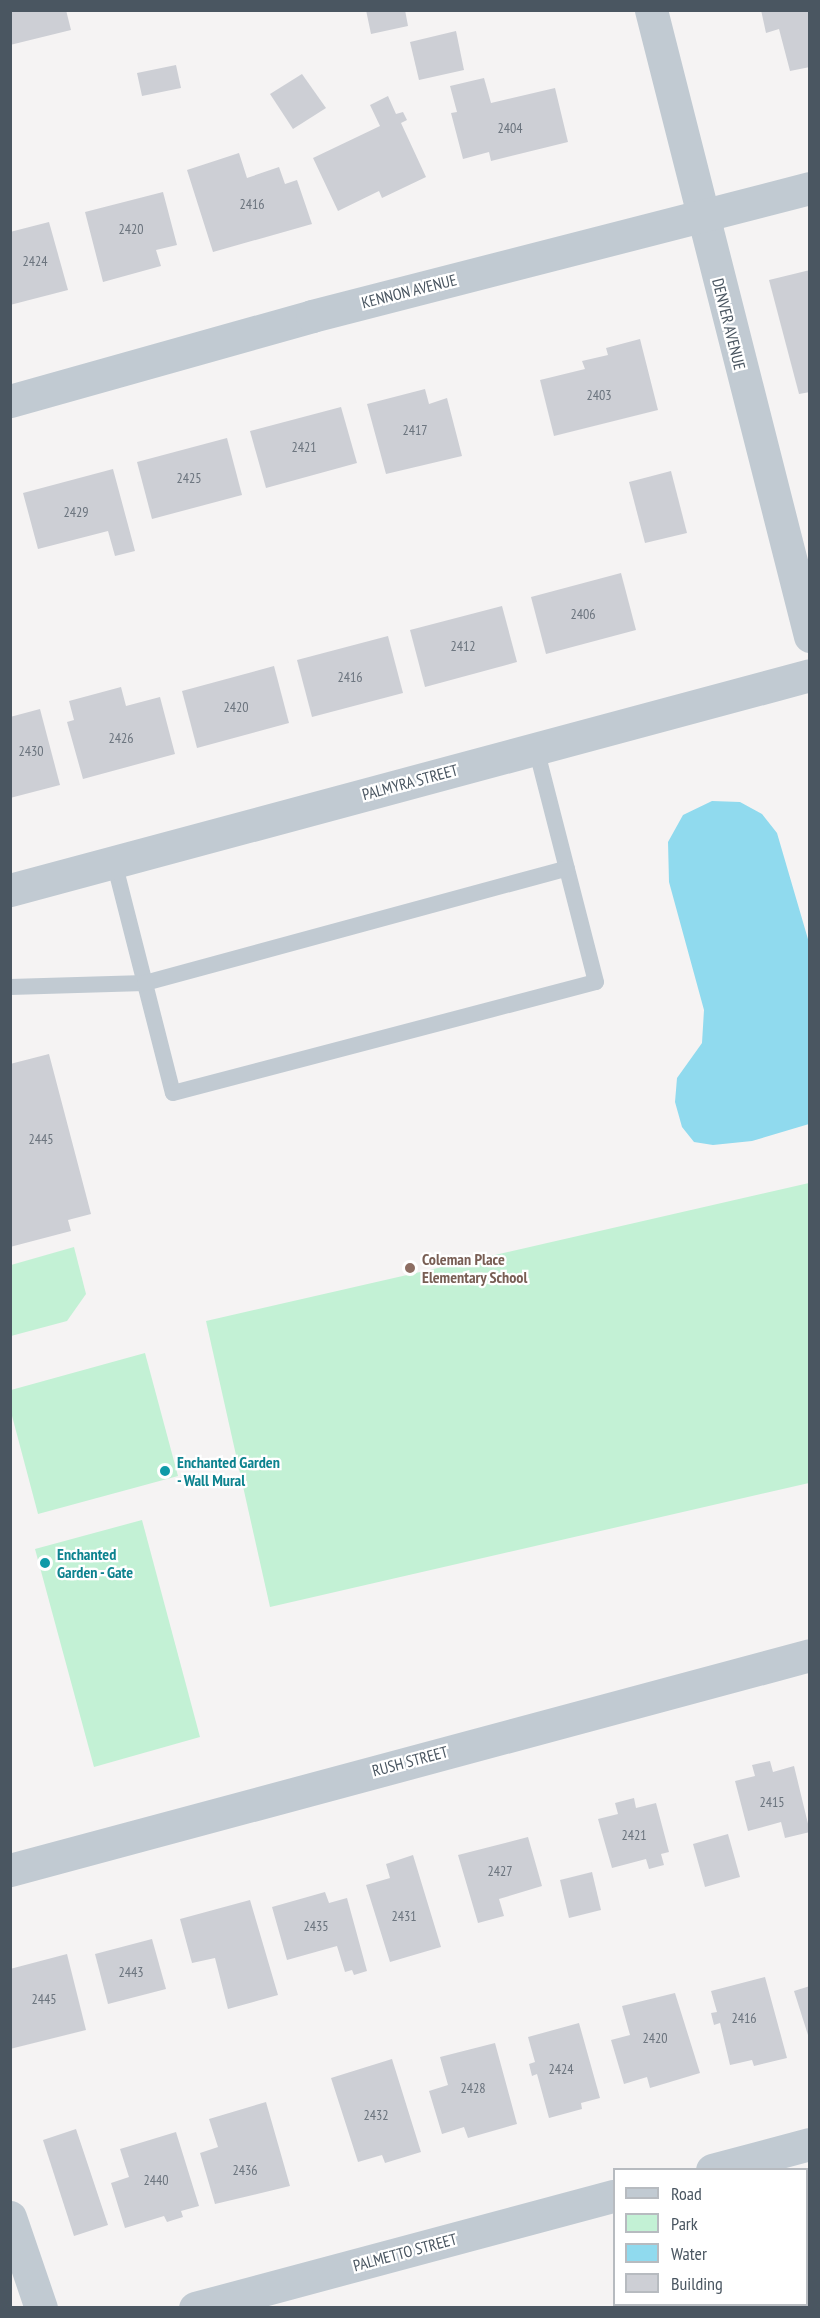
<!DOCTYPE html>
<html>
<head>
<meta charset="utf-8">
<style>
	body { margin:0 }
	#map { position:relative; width:820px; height:2318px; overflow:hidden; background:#f5f3f3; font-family:"PT Sans Narrow",sans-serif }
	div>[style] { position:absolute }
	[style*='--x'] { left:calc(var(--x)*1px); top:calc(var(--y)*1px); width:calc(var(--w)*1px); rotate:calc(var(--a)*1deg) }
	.green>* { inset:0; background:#c3f1d5 }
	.water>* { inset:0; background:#90daee }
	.building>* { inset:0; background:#cdcfd5 }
	.service>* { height:16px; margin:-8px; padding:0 8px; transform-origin:8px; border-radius:8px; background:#c1cad2 }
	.minor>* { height:33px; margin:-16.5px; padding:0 16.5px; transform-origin:16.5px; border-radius:16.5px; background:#c1cad2 }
	.dots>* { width:16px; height:16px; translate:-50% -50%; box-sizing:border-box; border:3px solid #fff; border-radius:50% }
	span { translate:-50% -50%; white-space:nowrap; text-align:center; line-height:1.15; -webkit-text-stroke:4.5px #fff; paint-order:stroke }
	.number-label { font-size:14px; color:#6b747e }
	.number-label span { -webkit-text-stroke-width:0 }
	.street-label { font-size:16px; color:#4a5661 }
	.education-label { font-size:16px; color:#785e54; font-weight:700 }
	.left { translate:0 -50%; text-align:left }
	.culture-label { font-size:16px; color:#0d838f; font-weight:700 }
	.frame { position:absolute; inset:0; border:12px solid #4a5661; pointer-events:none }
	.legend { position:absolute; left:613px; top:2168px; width:195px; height:138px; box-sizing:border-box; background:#fff; border:2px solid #b7bbc0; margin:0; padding:8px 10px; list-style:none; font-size:18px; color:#4a5661 }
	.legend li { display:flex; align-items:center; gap:12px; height:30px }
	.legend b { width:30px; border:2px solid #b7bbc0 }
</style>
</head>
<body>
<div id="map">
	<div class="green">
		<i style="clip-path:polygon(809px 1183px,809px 1483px,270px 1607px,206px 1321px)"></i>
		<i style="clip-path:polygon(74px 1247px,86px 1294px,67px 1321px,11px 1336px,11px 1265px)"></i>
		<i style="clip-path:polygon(145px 1353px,178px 1476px,38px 1514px,11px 1412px,11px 1390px)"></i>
		<i style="clip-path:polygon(142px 1520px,200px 1737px,94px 1767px,35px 1549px)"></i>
	</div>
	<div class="water">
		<i style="clip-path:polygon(712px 801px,740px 802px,762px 814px,777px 833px,810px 946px,809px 1124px,752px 1141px,713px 1145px,694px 1142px,682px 1127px,675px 1102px,677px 1078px,702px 1043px,704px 1010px,669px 882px,668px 842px,683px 815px)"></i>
	</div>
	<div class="building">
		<i style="clip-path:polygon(10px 10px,66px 10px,71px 30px,10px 45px)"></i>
		<i style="clip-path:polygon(366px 10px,405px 10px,408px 26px,371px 34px)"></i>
		<i style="clip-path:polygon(761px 10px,810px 10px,810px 67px,790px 71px,779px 29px,766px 33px)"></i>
		<i style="clip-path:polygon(456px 31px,464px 70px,419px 80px,410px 42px)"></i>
		<i style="clip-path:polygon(176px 65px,181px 88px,142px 96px,137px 73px)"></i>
		<i style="clip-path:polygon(302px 74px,326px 108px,293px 129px,270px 94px)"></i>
		<i style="clip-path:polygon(484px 78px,491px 103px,555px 88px,568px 142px,491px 161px,489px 152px,463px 159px,451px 113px,457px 112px,450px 86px)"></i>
		<i style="clip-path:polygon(388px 96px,396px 114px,403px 112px,407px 120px,401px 123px,426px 177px,382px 198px,379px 191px,338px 211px,313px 158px,380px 126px,370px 105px)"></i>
		<i style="clip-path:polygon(239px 153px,247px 178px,279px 167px,285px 184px,297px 180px,312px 224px,213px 252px,187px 170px)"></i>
		<i style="clip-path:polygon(163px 192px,177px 245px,156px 250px,161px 266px,103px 282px,85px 212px)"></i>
		<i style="clip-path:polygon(49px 222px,68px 290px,10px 305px,10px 232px)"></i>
		<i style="clip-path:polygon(810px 270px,810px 392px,799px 394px,769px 280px)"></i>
		<i style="clip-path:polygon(640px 339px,658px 410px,554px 436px,540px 380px,585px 369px,582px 361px,608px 355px,606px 348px)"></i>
		<i style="clip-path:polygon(425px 389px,429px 404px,447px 398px,462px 456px,386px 474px,367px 404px)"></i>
		<i style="clip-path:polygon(341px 407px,357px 463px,266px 488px,250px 431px)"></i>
		<i style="clip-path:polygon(227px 438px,242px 495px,152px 519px,137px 462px)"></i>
		<i style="clip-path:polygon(113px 469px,135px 551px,115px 556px,108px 531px,38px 549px,23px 493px)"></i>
		<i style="clip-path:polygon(671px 471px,687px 533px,645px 543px,629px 482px)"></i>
		<i style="clip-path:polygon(621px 573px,636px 630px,546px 654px,531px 597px)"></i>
		<i style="clip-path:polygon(502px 606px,517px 662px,425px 687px,410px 630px)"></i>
		<i style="clip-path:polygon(388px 636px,403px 693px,312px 717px,297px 660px)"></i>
		<i style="clip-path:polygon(274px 666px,289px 723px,197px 748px,182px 691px)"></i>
		<i style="clip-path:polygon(121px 687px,126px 706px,160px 697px,175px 754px,83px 779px,67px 722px,74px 720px,69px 701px)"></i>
		<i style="clip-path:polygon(40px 709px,60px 785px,10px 798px,10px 717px)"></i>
		<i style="clip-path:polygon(49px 1054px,91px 1214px,68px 1220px,71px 1231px,10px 1247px,10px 1064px)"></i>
		<i style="clip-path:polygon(770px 1761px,773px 1772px,794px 1766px,810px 1832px,785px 1838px,781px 1822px,748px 1831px,735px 1781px,755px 1776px,752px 1765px)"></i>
		<i style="clip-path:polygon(634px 1798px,636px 1808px,656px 1803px,669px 1852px,661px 1854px,664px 1865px,649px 1869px,646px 1859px,612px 1868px,598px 1819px,618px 1814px,615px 1803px)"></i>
		<i style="clip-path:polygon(728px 1834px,740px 1877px,705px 1887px,693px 1844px)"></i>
		<i style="clip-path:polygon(528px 1837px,542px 1886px,499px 1899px,504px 1916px,478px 1923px,458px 1855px)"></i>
		<i style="clip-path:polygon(413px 1855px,441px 1947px,390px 1962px,366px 1885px,390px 1878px,386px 1864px)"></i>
		<i style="clip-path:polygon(592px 1872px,601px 1910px,569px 1918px,560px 1880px)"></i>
		<i style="clip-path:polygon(325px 1892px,329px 1903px,347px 1898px,367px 1971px,354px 1975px,352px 1970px,345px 1972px,337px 1946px,287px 1960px,272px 1907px)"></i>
		<i style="clip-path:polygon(250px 1900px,278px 1995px,228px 2009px,215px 1958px,192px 1963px,180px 1919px)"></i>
		<i style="clip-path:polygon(152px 1939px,166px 1989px,108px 2004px,95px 1954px)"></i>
		<i style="clip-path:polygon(67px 1954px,86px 2030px,10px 2049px,10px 1969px)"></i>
		<i style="clip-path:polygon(765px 1977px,787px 2058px,754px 2066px,752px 2060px,730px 2065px,720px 2023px,714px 2025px,711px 2013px,717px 2012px,711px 1991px)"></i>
		<i style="clip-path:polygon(810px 1986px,810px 2034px,808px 2035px,794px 1991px)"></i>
		<i style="clip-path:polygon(675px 1993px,700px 2073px,650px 2088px,647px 2077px,624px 2084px,611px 2040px,630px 2035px,622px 2006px)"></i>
		<i style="clip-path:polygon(579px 2023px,600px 2098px,581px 2103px,582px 2109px,549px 2118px,537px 2074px,532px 2076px,529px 2064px,535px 2062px,528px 2037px)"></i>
		<i style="clip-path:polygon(495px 2043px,517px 2124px,468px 2138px,464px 2127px,442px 2134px,429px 2091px,448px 2085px,440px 2057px)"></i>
		<i style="clip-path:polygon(392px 2059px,421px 2152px,385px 2163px,382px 2155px,358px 2162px,331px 2078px)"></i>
		<i style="clip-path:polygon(266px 2102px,290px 2186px,215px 2204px,200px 2153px,218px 2147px,209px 2119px)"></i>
		<i style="clip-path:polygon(76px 2129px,108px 2225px,74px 2236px,43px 2140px)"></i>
		<i style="clip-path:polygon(176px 2132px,199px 2206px,181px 2211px,183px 2217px,167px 2222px,164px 2216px,125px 2228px,111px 2183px,129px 2177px,120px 2149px)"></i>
		<i style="clip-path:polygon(810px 2255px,810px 2308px,801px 2308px,800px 2304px,806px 2304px)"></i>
		<i style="clip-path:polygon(625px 2304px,667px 2304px,668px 2308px,617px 2308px)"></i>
		<i style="clip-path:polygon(695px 2304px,769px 2304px,770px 2308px,696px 2308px)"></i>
	</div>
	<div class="service">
		<i style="--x:114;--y:862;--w:238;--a:75.7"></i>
		<i style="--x:173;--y:1093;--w:437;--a:-14.7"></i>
		<i style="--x:596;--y:982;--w:241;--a:-104.4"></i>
		<i style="--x:10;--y:987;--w:135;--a:-1.7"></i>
		<i style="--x:145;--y:983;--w:437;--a:-15.2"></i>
	</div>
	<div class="minor">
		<i style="--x:651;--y:10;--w:646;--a:75.75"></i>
		<i style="--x:10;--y:401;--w:314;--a:-15.7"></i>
		<i style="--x:312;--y:316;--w:514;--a:-14.41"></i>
		<i style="--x:10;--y:890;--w:828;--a:-15.04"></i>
		<i style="--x:10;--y:1870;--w:828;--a:-15.04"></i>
		<i style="--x:712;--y:2170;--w:101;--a:-14.9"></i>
		<i style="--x:10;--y:2217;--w:96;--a:71.2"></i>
		<i style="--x:195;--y:2308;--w:434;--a:-15"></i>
	</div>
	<div class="dots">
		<i style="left:410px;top:1268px;background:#8d6e63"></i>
		<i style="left:165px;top:1471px;background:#0f9aa8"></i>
		<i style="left:45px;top:1563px;background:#0f9aa8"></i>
	</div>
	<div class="number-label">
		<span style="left:510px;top:128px">2404</span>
		<span style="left:252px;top:204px">2416</span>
		<span style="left:131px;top:229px">2420</span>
		<span style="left:35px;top:261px">2424</span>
		<span style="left:599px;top:395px">2403</span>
		<span style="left:415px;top:430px">2417</span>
		<span style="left:304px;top:447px">2421</span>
		<span style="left:189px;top:478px">2425</span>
		<span style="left:76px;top:512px">2429</span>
		<span style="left:583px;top:614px">2406</span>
		<span style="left:463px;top:646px">2412</span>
		<span style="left:350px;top:677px">2416</span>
		<span style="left:236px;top:707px">2420</span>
		<span style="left:121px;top:738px">2426</span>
		<span style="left:31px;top:751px">2430</span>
		<span style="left:41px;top:1139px">2445</span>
		<span style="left:772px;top:1802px">2415</span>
		<span style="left:634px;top:1835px">2421</span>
		<span style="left:500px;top:1871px">2427</span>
		<span style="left:404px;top:1916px">2431</span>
		<span style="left:316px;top:1926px">2435</span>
		<span style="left:131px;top:1972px">2443</span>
		<span style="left:44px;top:1999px">2445</span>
		<span style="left:744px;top:2018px">2416</span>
		<span style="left:655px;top:2038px">2420</span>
		<span style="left:561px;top:2069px">2424</span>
		<span style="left:473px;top:2088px">2428</span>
		<span style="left:376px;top:2115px">2432</span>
		<span style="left:245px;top:2170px">2436</span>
		<span style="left:156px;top:2180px">2440</span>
	</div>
	<div class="street-label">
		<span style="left:409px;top:291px;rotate:-14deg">KENNON AVENUE</span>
		<span style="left:729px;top:324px;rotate:76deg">DENVER AVENUE</span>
		<span style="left:410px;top:782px;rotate:-15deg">PALMYRA STREET</span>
		<span style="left:410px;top:1761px;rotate:-15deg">RUSH STREET</span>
		<span style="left:405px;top:2252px;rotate:-15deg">PALMETTO STREET</span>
	</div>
	<div class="education-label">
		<span class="left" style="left:422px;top:1268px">Coleman Place<br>Elementary School</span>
	</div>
	<div class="culture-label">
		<span class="left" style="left:177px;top:1471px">Enchanted Garden<br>- Wall Mural</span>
		<span class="left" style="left:57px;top:1563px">Enchanted<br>Garden - Gate</span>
	</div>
	<div class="frame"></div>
	<ul class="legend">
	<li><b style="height:8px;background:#c1cad2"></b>Road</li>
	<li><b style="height:16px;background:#c3f1d5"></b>Park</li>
	<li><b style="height:16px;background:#90daee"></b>Water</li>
	<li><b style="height:16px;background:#cdcfd5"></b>Building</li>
	</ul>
</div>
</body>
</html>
